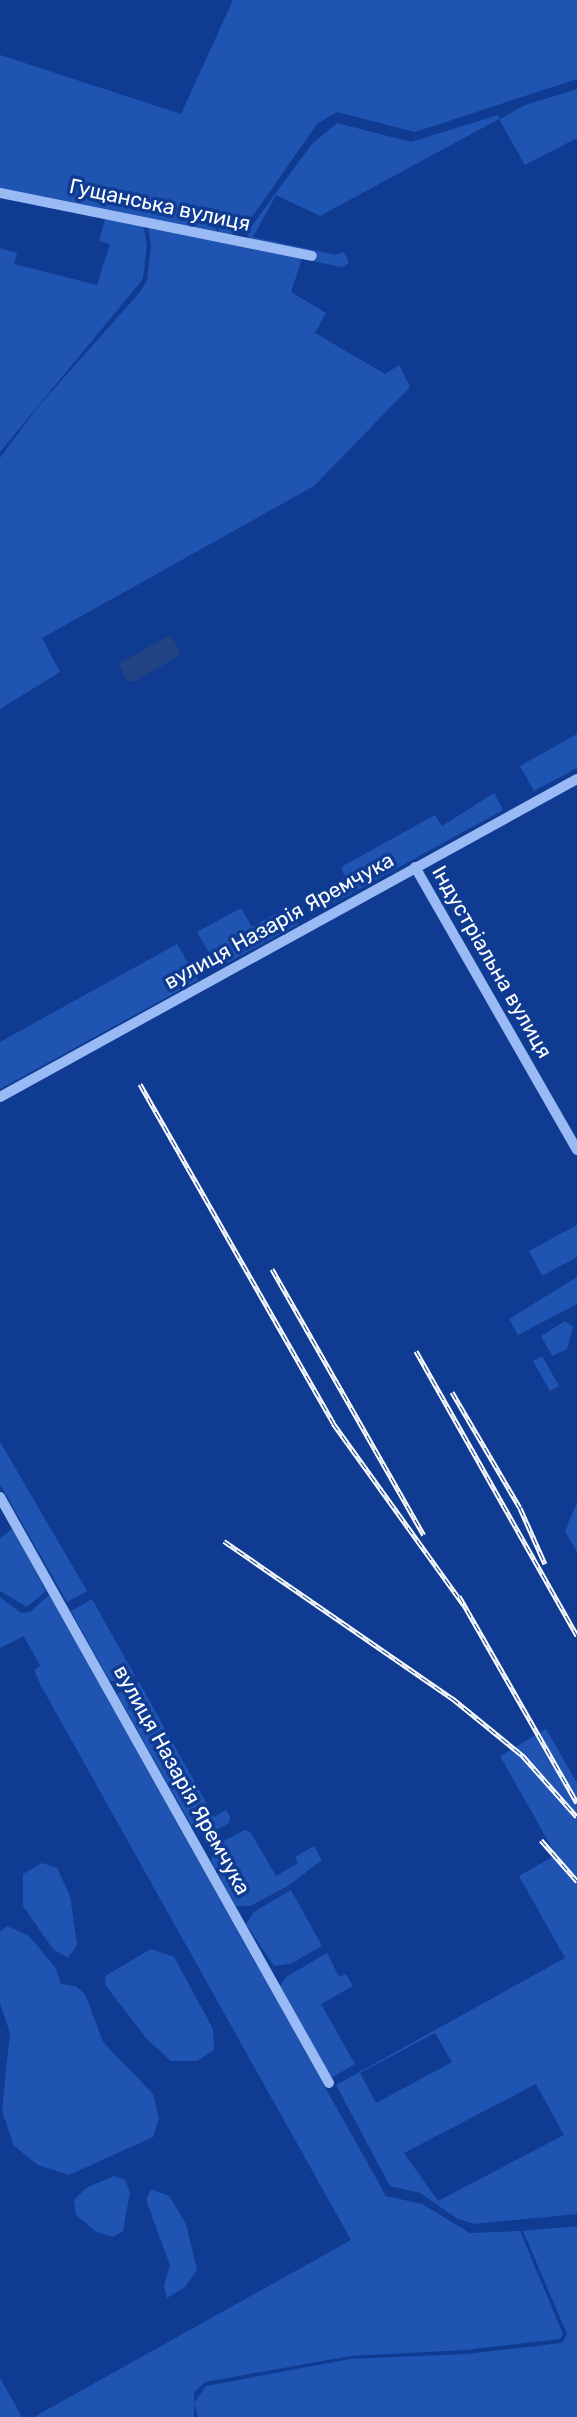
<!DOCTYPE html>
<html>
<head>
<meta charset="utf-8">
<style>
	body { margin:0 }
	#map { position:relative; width:577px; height:2417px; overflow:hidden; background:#0f3c92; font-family:Rubik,sans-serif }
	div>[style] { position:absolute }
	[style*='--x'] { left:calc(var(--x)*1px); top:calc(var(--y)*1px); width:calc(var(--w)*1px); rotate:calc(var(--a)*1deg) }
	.green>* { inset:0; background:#2054b2 }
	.water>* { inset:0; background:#214384 }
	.minor>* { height:10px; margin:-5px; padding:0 5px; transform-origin:5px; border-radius:5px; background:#99baf4 }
	.rail>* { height:5px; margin-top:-2.5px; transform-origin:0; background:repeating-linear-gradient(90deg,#0f3c92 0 8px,#fff 0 16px); box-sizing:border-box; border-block:2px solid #fff }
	span { translate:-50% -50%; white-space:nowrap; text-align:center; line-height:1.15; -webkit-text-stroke:7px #0f3c92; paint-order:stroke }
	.street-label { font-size:21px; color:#fff }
</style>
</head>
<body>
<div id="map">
	<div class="green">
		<i style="clip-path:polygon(233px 0,577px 0,577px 79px,415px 132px,337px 112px,317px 124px,254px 214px,240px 232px,228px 236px,0 190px,0 55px,181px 114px)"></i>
		<i style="clip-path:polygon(577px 89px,577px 138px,525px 165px,499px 119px,320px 216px,276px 195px,253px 237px,336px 255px,344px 252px,349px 263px,342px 267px,302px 259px,291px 292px,326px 313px,315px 333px,385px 374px,399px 365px,410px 387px,314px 486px,42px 638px,60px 672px,0 709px,0 458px,37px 408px,140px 292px,147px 280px,151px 245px,148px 226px,251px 241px,247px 233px,275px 194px,312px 144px,337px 123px,411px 142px,498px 115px,500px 119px,525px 105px)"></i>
		<i style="clip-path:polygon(105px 219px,143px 225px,147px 245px,143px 279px,0 452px,0 248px,17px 253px,14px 264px,97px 285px,110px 244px,99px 241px)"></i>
		<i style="clip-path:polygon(577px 734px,577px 768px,534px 791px,520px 766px)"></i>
		<i style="clip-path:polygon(494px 793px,503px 810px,334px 903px,326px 888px,345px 877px,341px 867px,435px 815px,442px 826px)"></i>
		<i style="clip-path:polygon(241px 908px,252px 927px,275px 914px,293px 914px,298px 924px,218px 968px,197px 932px)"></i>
		<i style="clip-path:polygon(177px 944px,198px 980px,0 1089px,0 1042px)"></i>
		<i style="clip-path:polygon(577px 1225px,577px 1257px,542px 1276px,529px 1251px)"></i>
		<i style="clip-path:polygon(577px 1277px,577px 1304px,518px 1335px,509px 1319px)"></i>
		<i style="clip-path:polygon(565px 1321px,573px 1327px,567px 1349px,552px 1356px,541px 1336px)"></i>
		<i style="clip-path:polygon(542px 1356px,559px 1386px,550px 1391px,533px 1361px)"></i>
		<i style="clip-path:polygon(0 1442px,87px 1591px,67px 1602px,0 1484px)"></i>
		<i style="clip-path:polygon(577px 1502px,577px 1552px,565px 1531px)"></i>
		<i style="clip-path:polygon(12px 1529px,46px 1591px,27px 1607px,0 1591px,0 1538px)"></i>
		<i style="clip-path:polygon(49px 1595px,386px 2196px,422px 2204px,470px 2233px,520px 2231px,563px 2334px,560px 2339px,466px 2350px,350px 2356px,205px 2382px,194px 2392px,194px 2417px,34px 2417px,351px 2240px,40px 1684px,34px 1670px,40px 1666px,24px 1636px,0 1648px,0 1597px,21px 1613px,30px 1612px)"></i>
		<i style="clip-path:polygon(92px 1599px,135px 1676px,124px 1681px,110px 1681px,71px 1611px)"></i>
		<i style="clip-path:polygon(139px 1682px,214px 1817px,226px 1810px,230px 1817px,229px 1823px,205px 1836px,194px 1830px,117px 1694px)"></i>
		<i style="clip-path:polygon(evenodd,546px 1729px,577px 1783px,577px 2214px,474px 2224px,458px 2219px,420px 2193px,390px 2186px,336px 2085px,565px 1958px,519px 1876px,556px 1855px,500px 1756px,546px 1729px,435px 2033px,452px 2062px,376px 2103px,360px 2073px,435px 2033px,546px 1729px,536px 2084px,564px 2135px,438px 2201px,404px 2153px,536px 2084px)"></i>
		<i style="clip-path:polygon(245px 1830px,251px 1833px,276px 1876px,298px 1863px,295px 1857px,314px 1846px,322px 1860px,288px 1886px,250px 1906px,236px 1906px,211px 1861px,215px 1845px)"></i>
		<i style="clip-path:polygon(42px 1863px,57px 1868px,70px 1896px,77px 1945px,68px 1958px,53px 1949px,23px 1906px,23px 1874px)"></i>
		<i style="clip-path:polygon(291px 1890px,322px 1946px,290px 1964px,274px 1966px,246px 1924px,254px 1912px)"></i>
		<i style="clip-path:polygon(7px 1926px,29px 1936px,55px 1967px,61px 1984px,75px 1986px,85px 1994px,103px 2042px,153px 2094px,159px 2118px,153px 2137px,69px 2175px,38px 2165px,14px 2146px,2px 2111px,10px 2033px,0 2003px,0 1932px)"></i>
		<i style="clip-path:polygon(151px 1949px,174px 1957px,213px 2029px,214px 2050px,197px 2061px,171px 2061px,146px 2038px,106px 1986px,105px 1976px)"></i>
		<i style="clip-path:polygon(327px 1953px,339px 1977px,346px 1974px,353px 1986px,321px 2004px,355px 2064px,331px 2078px,280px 1986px,286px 1977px)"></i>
		<i style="clip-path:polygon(114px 2176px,125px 2180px,130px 2192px,123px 2231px,113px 2237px,95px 2231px,76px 2215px,74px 2200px,86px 2188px)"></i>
		<i style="clip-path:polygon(151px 2189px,169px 2196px,186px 2224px,197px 2270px,185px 2287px,167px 2298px,164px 2286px,170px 2265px,146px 2200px)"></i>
		<i style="clip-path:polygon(577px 2226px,577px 2417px,198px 2417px,194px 2403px,206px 2386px,350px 2359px,466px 2354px,562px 2343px,567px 2334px,523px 2231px)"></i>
		<i style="clip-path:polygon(0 2378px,22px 2417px,0 2417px)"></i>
	</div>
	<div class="water">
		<i style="clip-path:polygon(166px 637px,172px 637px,180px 652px,177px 657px,134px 682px,127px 681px,119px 664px)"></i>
	</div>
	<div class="minor">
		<i style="--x:0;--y:193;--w:318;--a:11.4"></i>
		<i style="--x:415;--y:867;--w:326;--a:60.2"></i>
		<i style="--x:0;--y:1097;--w:659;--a:-28.86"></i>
		<i style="--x:0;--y:1497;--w:672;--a:60.69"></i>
	</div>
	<div class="rail">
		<i style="--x:140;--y:1084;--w:390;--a:60.3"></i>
		<i style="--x:333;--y:1423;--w:224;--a:54.3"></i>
		<i style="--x:272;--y:1269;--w:306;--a:60.3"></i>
		<i style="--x:416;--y:1351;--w:327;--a:60.5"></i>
		<i style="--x:452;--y:1392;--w:134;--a:59.6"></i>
		<i style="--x:520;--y:1508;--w:61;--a:65.9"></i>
		<i style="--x:224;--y:1541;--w:277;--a:34.6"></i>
		<i style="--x:452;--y:1698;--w:92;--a:39.2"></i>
		<i style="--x:523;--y:1756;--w:81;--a:48.5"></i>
		<i style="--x:459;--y:1596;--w:238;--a:60.3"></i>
		<i style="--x:541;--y:1840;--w:55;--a:48.7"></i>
	</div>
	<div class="street-label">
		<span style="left:160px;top:205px;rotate:12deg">Гущанська вулиця</span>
		<span style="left:279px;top:921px;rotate:-29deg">вулиця Назарія Яремчука</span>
		<span style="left:492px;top:962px;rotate:60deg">Індустріальна вулиця</span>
		<span style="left:182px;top:1780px;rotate:61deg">вулиця Назарія Яремчука</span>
	</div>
</div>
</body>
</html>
